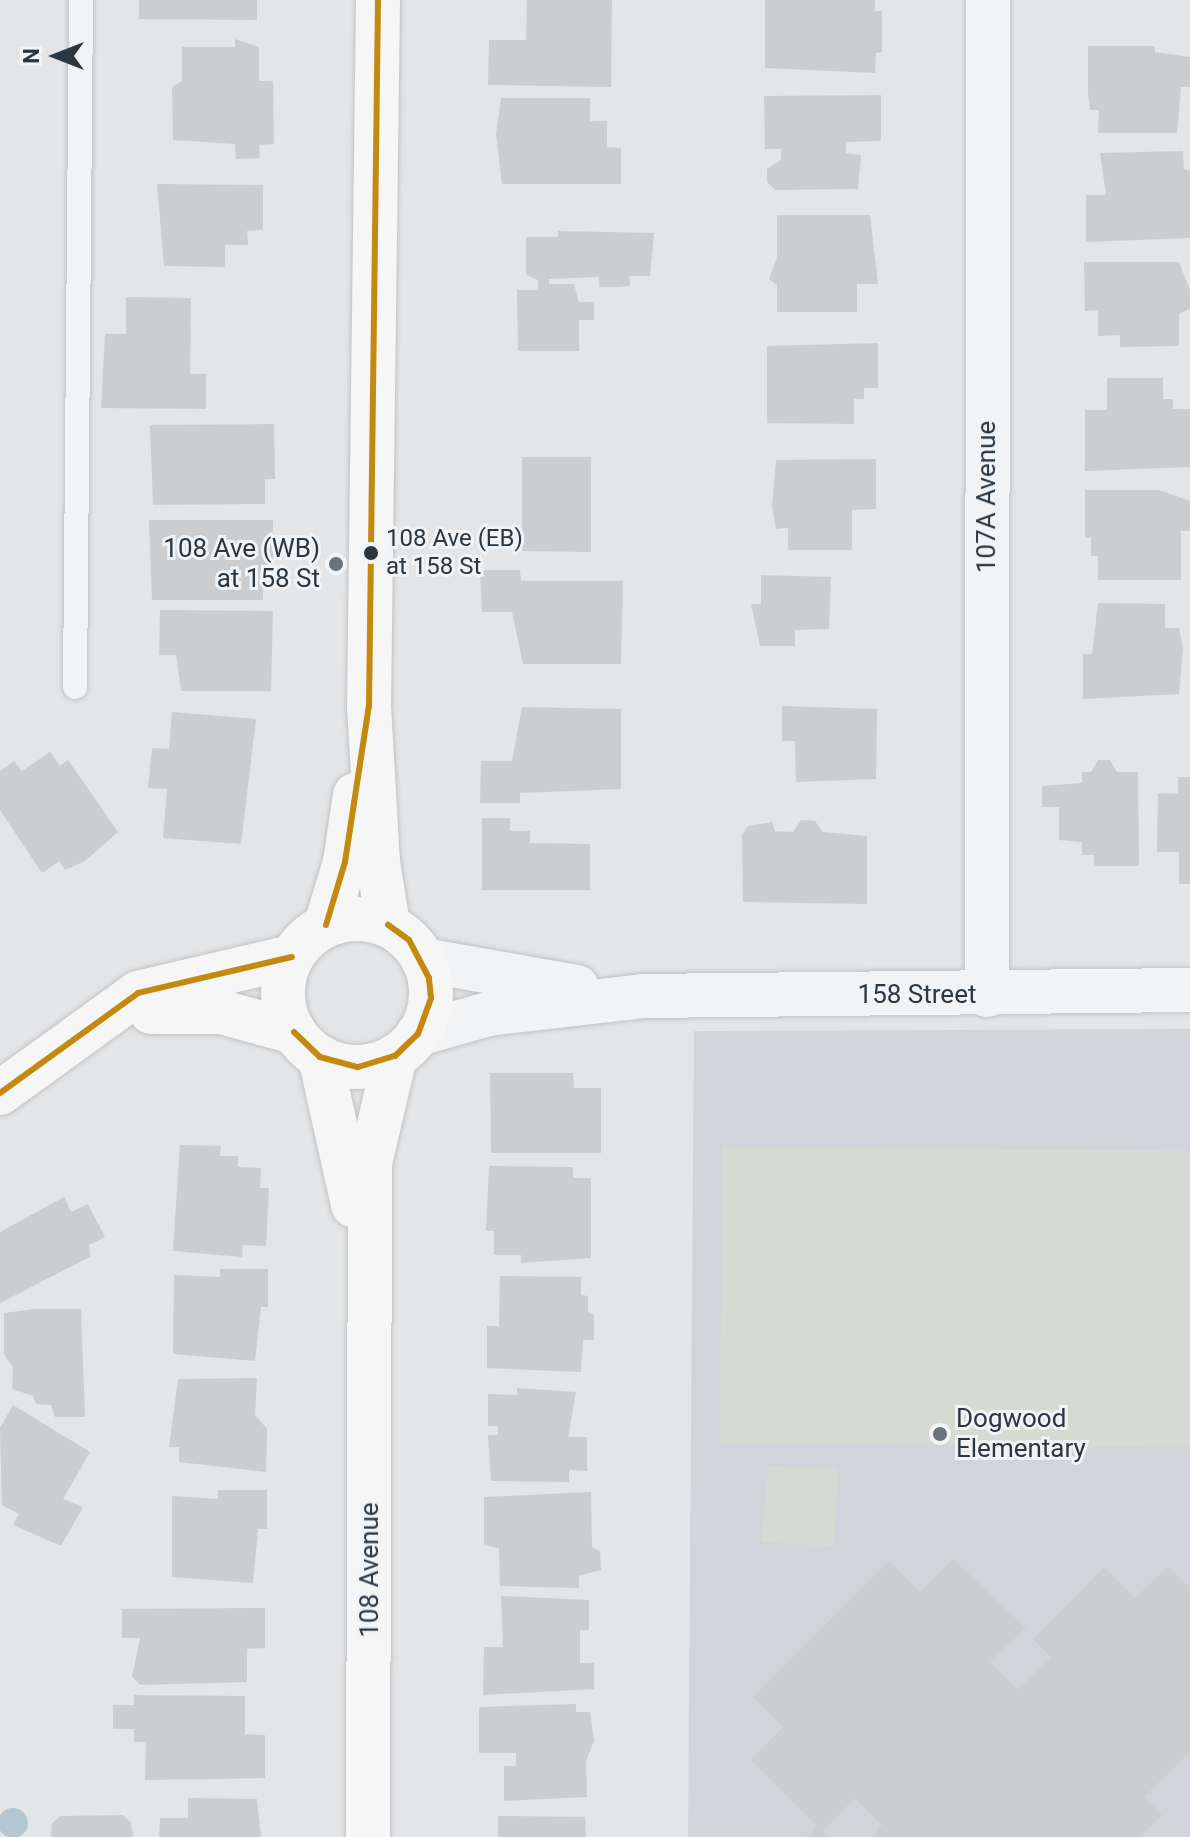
<!DOCTYPE html>
<html>
<head>
<meta charset="utf-8">
<style>
	body { margin:0 }
	#map { position:relative; width:1190px; height:1837px; overflow:hidden; background:#e3e5e7; font-family:Roboto,sans-serif }
	div>[style] { position:absolute }
	[style*='--x'] { left:calc(var(--x)*1px); top:calc(var(--y)*1px); width:calc(var(--w)*1px); rotate:calc(var(--a)*1deg) }
	.built>* { inset:0; background:#d1d5da }
	.green>* { inset:0; background:#d5dbd3 }
	.water>* { inset:0; background:#b2c7d1 }
	.round { border-radius:50% }
	.building>* { inset:0; background:#cbcdcf }
	.roads { filter:drop-shadow(0 0 2px #c1c3c5) drop-shadow(0 0 2px #c1c3c5) }
	.lane>* { height:24px; margin:-12px; padding:0 12px; transform-origin:12px; border-radius:12px; background:#f1f3f4 }
	.street>* { height:44px; margin:-22px; padding:0 22px; transform-origin:22px; border-radius:22px; background:#f1f3f4 }
	.secondary>* { height:44px; margin:-22px; padding:0 22px; transform-origin:22px; border-radius:22px; background:#f6f6f6 }
	.secondary>.ring { margin:-22px; padding:0; box-sizing:content-box; background:none; border:44px solid #f6f6f6; border-radius:50% }
	.bus-1>* { height:6px; margin:-3px; padding:0 3px; transform-origin:3px; border-radius:3px; background:#c48a10 }
	.dots>* { width:22px; height:22px; translate:-50% -50%; box-sizing:border-box; border:4px solid #f0f4f7; border-radius:50% }
	span { translate:-50% -50%; white-space:nowrap; text-align:center; line-height:1.15; -webkit-text-stroke:6px #f0f4f7; paint-order:stroke }
	.bus-label { font-size:24px; color:#2a3640 }
	.left { translate:0 -50%; text-align:left }
	.street-label { font-size:26px; color:#2a3640 }
	.poi-label { font-size:26px; color:#2a3640 }
	.right { translate:-100% -50%; text-align:right }
	.north { position:absolute; left:16px; top:16px; width:80px; height:80px; -webkit-text-stroke:6px #f0f4f7; paint-order:stroke; rotate:270deg; font-size:22px; font-weight:700; line-height:32px; text-align:center; color:#2a3640 }
	.north::after { content:''; display:block; margin:auto; width:28px; height:36px; background:#2a3640; clip-path:polygon(50% 0,100% 100%,50% 72%,0 100%) }
</style>
</head>
<body>
<div id="map">
	<div class="built">
		<i style="clip-path:polygon(1190px 1029px,1190px 1837px,688px 1837px,694px 1031px)"></i>
	</div>
	<div class="green">
		<i style="clip-path:polygon(722px 1147px,1190px 1151px,1190px 1447px,720px 1443px)"></i>
		<i style="clip-path:polygon(769px 1466px,838px 1469px,834px 1546px,761px 1542px)"></i>
	</div>
	<div class="water">
		<i class="round" style="left:-2px;top:1808px;width:30px;height:30px"></i>
	</div>
	<div class="building">
		<i style="clip-path:polygon(139px 0,257px 0,257px 20px,139px 19px)"></i>
		<i style="clip-path:polygon(527px 0,612px 0,611px 87px,488px 85px,489px 40px,526px 40px)"></i>
		<i style="clip-path:polygon(765px 0,875px 0,875px 11px,882px 11px,882px 52px,876px 53px,875px 73px,765px 68px)"></i>
		<i style="clip-path:polygon(235px 39px,259px 47px,259px 81px,273px 81px,274px 144px,259px 145px,260px 158px,236px 159px,235px 144px,173px 140px,172px 87px,182px 81px,182px 47px,235px 47px)"></i>
		<i style="clip-path:polygon(1088px 46px,1155px 46px,1155px 52px,1190px 57px,1190px 87px,1181px 87px,1177px 133px,1098px 133px,1099px 110px,1090px 110px,1088px 93px)"></i>
		<i style="clip-path:polygon(881px 95px,881px 141px,846px 142px,846px 153px,861px 155px,858px 189px,775px 190px,767px 182px,767px 169px,781px 160px,781px 149px,765px 149px,764px 96px)"></i>
		<i style="clip-path:polygon(501px 98px,590px 98px,590px 121px,607px 121px,607px 147px,621px 148px,621px 184px,502px 184px,496px 134px)"></i>
		<i style="clip-path:polygon(1183px 151px,1184px 169px,1190px 171px,1190px 238px,1086px 242px,1086px 195px,1106px 195px,1100px 153px)"></i>
		<i style="clip-path:polygon(157px 184px,263px 185px,263px 230px,247px 231px,248px 245px,225px 245px,225px 267px,164px 266px)"></i>
		<i style="clip-path:polygon(777px 215px,870px 215px,878px 284px,857px 284px,857px 312px,777px 312px,777px 285px,769px 279px,777px 258px)"></i>
		<i style="clip-path:polygon(558px 231px,654px 233px,650px 276px,629px 276px,630px 286px,617px 287px,599px 287px,599px 277px,549px 279px,549px 284px,574px 284px,579px 302px,594px 302px,594px 320px,579px 320px,579px 351px,518px 351px,517px 290px,538px 290px,538px 280px,526px 275px,526px 237px,558px 237px)"></i>
		<i style="clip-path:polygon(1084px 262px,1179px 262px,1190px 290px,1190px 309px,1179px 314px,1179px 346px,1120px 347px,1120px 335px,1098px 336px,1098px 310px,1085px 311px)"></i>
		<i style="clip-path:polygon(126px 297px,191px 298px,190px 374px,206px 374px,206px 409px,101px 408px,105px 334px,126px 334px)"></i>
		<i style="clip-path:polygon(878px 343px,878px 388px,864px 388px,864px 399px,854px 399px,854px 424px,767px 423px,767px 346px)"></i>
		<i style="clip-path:polygon(1107px 378px,1163px 378px,1163px 399px,1173px 399px,1173px 409px,1190px 409px,1190px 467px,1085px 471px,1085px 410px,1107px 410px)"></i>
		<i style="clip-path:polygon(274px 424px,275px 479px,265px 479px,265px 504px,153px 505px,150px 425px)"></i>
		<i style="clip-path:polygon(522px 457px,591px 457px,591px 552px,522px 551px)"></i>
		<i style="clip-path:polygon(876px 459px,876px 509px,852px 510px,852px 550px,788px 550px,788px 528px,776px 529px,772px 507px,776px 460px)"></i>
		<i style="clip-path:polygon(1085px 490px,1159px 490px,1190px 501px,1190px 531px,1181px 531px,1181px 580px,1098px 580px,1098px 556px,1091px 556px,1091px 538px,1085px 538px)"></i>
		<i style="clip-path:polygon(149px 520px,273px 520px,273px 571px,263px 571px,263px 600px,152px 600px)"></i>
		<i style="clip-path:polygon(480px 570px,520px 570px,521px 581px,623px 581px,621px 664px,523px 664px,512px 612px,482px 612px)"></i>
		<i style="clip-path:polygon(761px 575px,831px 577px,829px 629px,795px 630px,795px 646px,760px 646px,751px 604px,761px 604px)"></i>
		<i style="clip-path:polygon(1098px 603px,1165px 604px,1165px 628px,1179px 628px,1183px 649px,1179px 694px,1083px 699px,1083px 654px,1092px 654px)"></i>
		<i style="clip-path:polygon(160px 610px,273px 611px,271px 691px,181px 691px,176px 655px,159px 655px)"></i>
		<i style="clip-path:polygon(782px 706px,877px 709px,876px 779px,796px 782px,795px 741px,782px 741px)"></i>
		<i style="clip-path:polygon(522px 707px,621px 709px,621px 789px,520px 793px,520px 803px,480px 803px,481px 761px,512px 761px)"></i>
		<i style="clip-path:polygon(172px 712px,256px 719px,241px 844px,163px 838px,167px 789px,148px 788px,152px 748px,169px 749px)"></i>
		<i style="clip-path:polygon(50px 752px,60px 766px,68px 760px,118px 832px,85px 861px,65px 870px,59px 861px,42px 873px,0 810px,0 771px,14px 761px,22px 771px)"></i>
		<i style="clip-path:polygon(1098px 760px,1110px 760px,1117px 772px,1138px 772px,1139px 866px,1094px 866px,1094px 855px,1082px 855px,1082px 842px,1059px 840px,1059px 807px,1042px 807px,1042px 786px,1082px 783px,1082px 772px,1091px 772px)"></i>
		<i style="clip-path:polygon(1178px 777px,1190px 777px,1190px 884px,1179px 884px,1179px 852px,1157px 852px,1158px 793px,1178px 794px)"></i>
		<i style="clip-path:polygon(482px 818px,510px 818px,510px 831px,530px 831px,530px 843px,590px 844px,590px 890px,482px 890px)"></i>
		<i style="clip-path:polygon(801px 820px,815px 821px,823px 832px,867px 836px,867px 904px,743px 902px,742px 835px,748px 826px,772px 822px,775px 831px,793px 832px)"></i>
		<i style="clip-path:polygon(490px 1073px,573px 1073px,574px 1088px,601px 1088px,601px 1153px,491px 1153px)"></i>
		<i style="clip-path:polygon(180px 1145px,221px 1146px,220px 1156px,238px 1156px,238px 1167px,261px 1168px,260px 1188px,269px 1188px,266px 1246px,243px 1245px,242px 1257px,173px 1251px)"></i>
		<i style="clip-path:polygon(489px 1166px,573px 1167px,573px 1178px,591px 1178px,591px 1258px,521px 1263px,521px 1255px,494px 1255px,494px 1231px,486px 1231px)"></i>
		<i style="clip-path:polygon(64px 1197px,71px 1212px,88px 1204px,105px 1237px,89px 1245px,90px 1257px,0 1303px,0 1232px)"></i>
		<i style="clip-path:polygon(220px 1269px,268px 1269px,268px 1307px,261px 1307px,255px 1361px,173px 1354px,174px 1275px,220px 1277px)"></i>
		<i style="clip-path:polygon(500px 1276px,581px 1277px,581px 1295px,588px 1296px,588px 1312px,594px 1315px,594px 1340px,583px 1340px,581px 1372px,487px 1368px,487px 1326px,499px 1326px)"></i>
		<i style="clip-path:polygon(35px 1309px,81px 1309px,85px 1417px,55px 1417px,51px 1405px,36px 1404px,33px 1396px,12px 1389px,13px 1368px,4px 1354px,4px 1313px)"></i>
		<i style="clip-path:polygon(257px 1378px,255px 1415px,267px 1429px,266px 1472px,179px 1462px,179px 1447px,169px 1447px,178px 1379px)"></i>
		<i style="clip-path:polygon(517px 1388px,576px 1392px,568px 1437px,587px 1437px,587px 1471px,569px 1470px,569px 1482px,491px 1481px,488px 1435px,498px 1435px,498px 1426px,488px 1426px,488px 1394px,517px 1395px)"></i>
		<i style="clip-path:polygon(13px 1405px,90px 1452px,63px 1499px,83px 1507px,61px 1546px,13px 1525px,19px 1514px,2px 1505px,0 1428px)"></i>
		<i style="clip-path:polygon(218px 1490px,267px 1490px,267px 1529px,258px 1529px,253px 1583px,172px 1577px,172px 1496px,218px 1499px)"></i>
		<i style="clip-path:polygon(591px 1492px,592px 1547px,600px 1551px,601px 1570px,579px 1576px,579px 1588px,500px 1586px,499px 1548px,484px 1545px,484px 1497px)"></i>
		<i style="clip-path:polygon(953px 1559px,1026px 1628px,990px 1662px,1017px 1690px,1051px 1658px,1033px 1639px,1104px 1567px,1135px 1598px,1168px 1566px,1190px 1588px,1190px 1752px,1144px 1797px,1162px 1815px,1140px 1837px,871px 1837px,882px 1825px,855px 1798px,822px 1832px,828px 1837px,806px 1837px,817px 1826px,751px 1760px,783px 1727px,753px 1697px,889px 1561px,920px 1592px)"></i>
		<i style="clip-path:polygon(501px 1596px,589px 1600px,589px 1630px,580px 1630px,580px 1663px,594px 1663px,594px 1689px,483px 1695px,484px 1647px,503px 1647px)"></i>
		<i style="clip-path:polygon(265px 1608px,265px 1648px,247px 1649px,247px 1682px,140px 1685px,132px 1676px,140px 1638px,122px 1638px,122px 1609px)"></i>
		<i style="clip-path:polygon(134px 1695px,245px 1696px,245px 1734px,265px 1735px,265px 1778px,145px 1780px,146px 1742px,134px 1742px,134px 1729px,113px 1729px,113px 1705px,134px 1705px)"></i>
		<i style="clip-path:polygon(576px 1704px,576px 1712px,590px 1712px,594px 1741px,586px 1761px,587px 1797px,504px 1801px,504px 1766px,516px 1766px,516px 1753px,479px 1753px,479px 1707px)"></i>
		<i style="clip-path:polygon(188px 1798px,257px 1799px,261px 1837px,159px 1837px,160px 1818px,188px 1818px)"></i>
		<i style="clip-path:polygon(122px 1815px,131px 1822px,133px 1837px,51px 1837px,52px 1823px,61px 1816px)"></i>
		<i style="clip-path:polygon(498px 1816px,585px 1817px,586px 1837px,498px 1837px)"></i>
	</div>
	<div class="roads">
		<div class="lane">
			<i style="--x:75;--y:687;--w:687;--a:-89.5"></i>
		</div>
		<div class="street">
			<i style="--x:423;--y:960;--w:156;--a:9.9"></i>
			<i style="--x:987;--y:995;--w:995;--a:-89.94"></i>
			<i style="--x:418;--y:1034;--w:73;--a:-15.9"></i>
			<i style="--x:488;--y:1014;--w:156;--a:-6.6"></i>
			<i style="--x:643;--y:996;--w:547;--a:-0.63"></i>
		</div>
		<div class="secondary">
			<i style="--x:378;--y:0;--w:706;--a:90.73"></i>
			<i style="--x:369;--y:706;--w:156;--a:86.7"></i>
			<i style="--x:378;--y:862;--w:64;--a:81"></i>
			<i class="ring" style="left:283px;top:919px;width:104px;height:104px"></i>
			<i style="--x:326;--y:925;--w:66;--a:-73.2"></i>
			<i style="--x:345;--y:862;--w:68;--a:-81.5"></i>
			<i style="--x:151;--y:1012;--w:70;--a:0"></i>
			<i style="--x:221;--y:1012;--w:76;--a:15.3"></i>
			<i style="--x:320;--y:1057;--w:152;--a:77.4"></i>
			<i style="--x:0;--y:1093;--w:170;--a:-35.9"></i>
			<i style="--x:138;--y:993;--w:158;--a:-13.2"></i>
			<i style="--x:368;--y:1837;--w:674;--a:-89.83"></i>
			<i style="--x:370;--y:1163;--w:110;--a:-76.8"></i>
		</div>
	</div>
	<div class="bus-1">
		<i style="--x:326;--y:925;--w:66;--a:-73.2"></i>
		<i style="--x:345;--y:862;--w:158;--a:-81.3"></i>
		<i style="--x:369;--y:706;--w:706;--a:-89.27"></i>
		<i style="--x:294;--y:1032;--w:36;--a:44"></i>
		<i style="--x:320;--y:1057;--w:39;--a:15"></i>
		<i style="--x:358;--y:1067;--w:39;--a:-17"></i>
		<i style="--x:395;--y:1056;--w:32;--a:-44"></i>
		<i style="--x:418;--y:1034;--w:38;--a:-70"></i>
		<i style="--x:431;--y:998;--w:20;--a:-96"></i>
		<i style="--x:429;--y:978;--w:43;--a:-117.8"></i>
		<i style="--x:409;--y:940;--w:26;--a:-144"></i>
		<i style="--x:0;--y:1093;--w:170;--a:-35.9"></i>
		<i style="--x:138;--y:993;--w:158;--a:-13.2"></i>
	</div>
	<div class="dots">
		<i style="left:371px;top:553px;background:#2a3640"></i>
		<i style="left:336px;top:564px;background:#6b737a"></i>
		<i style="left:940px;top:1434px;background:#6b737a"></i>
	</div>
	<div class="bus-label">
		<span class="left" style="left:386px;top:553px">108 Ave (EB)<br>at 158 St</span>
	</div>
	<div class="street-label">
		<span style="left:987px;top:497px;rotate:-90deg">107A Avenue</span>
		<span style="left:917px;top:995px">158 Street</span>
		<span style="left:370px;top:1570px;rotate:-90deg">108 Avenue</span>
	</div>
	<div class="poi-label">
		<span class="right" style="left:320px;top:564px">108 Ave (WB)<br>at 158 St</span>
		<span class="left" style="left:956px;top:1434px">Dogwood<br>Elementary</span>
	</div>
	<div class="north">N</div>
</div>
</body>
</html>
